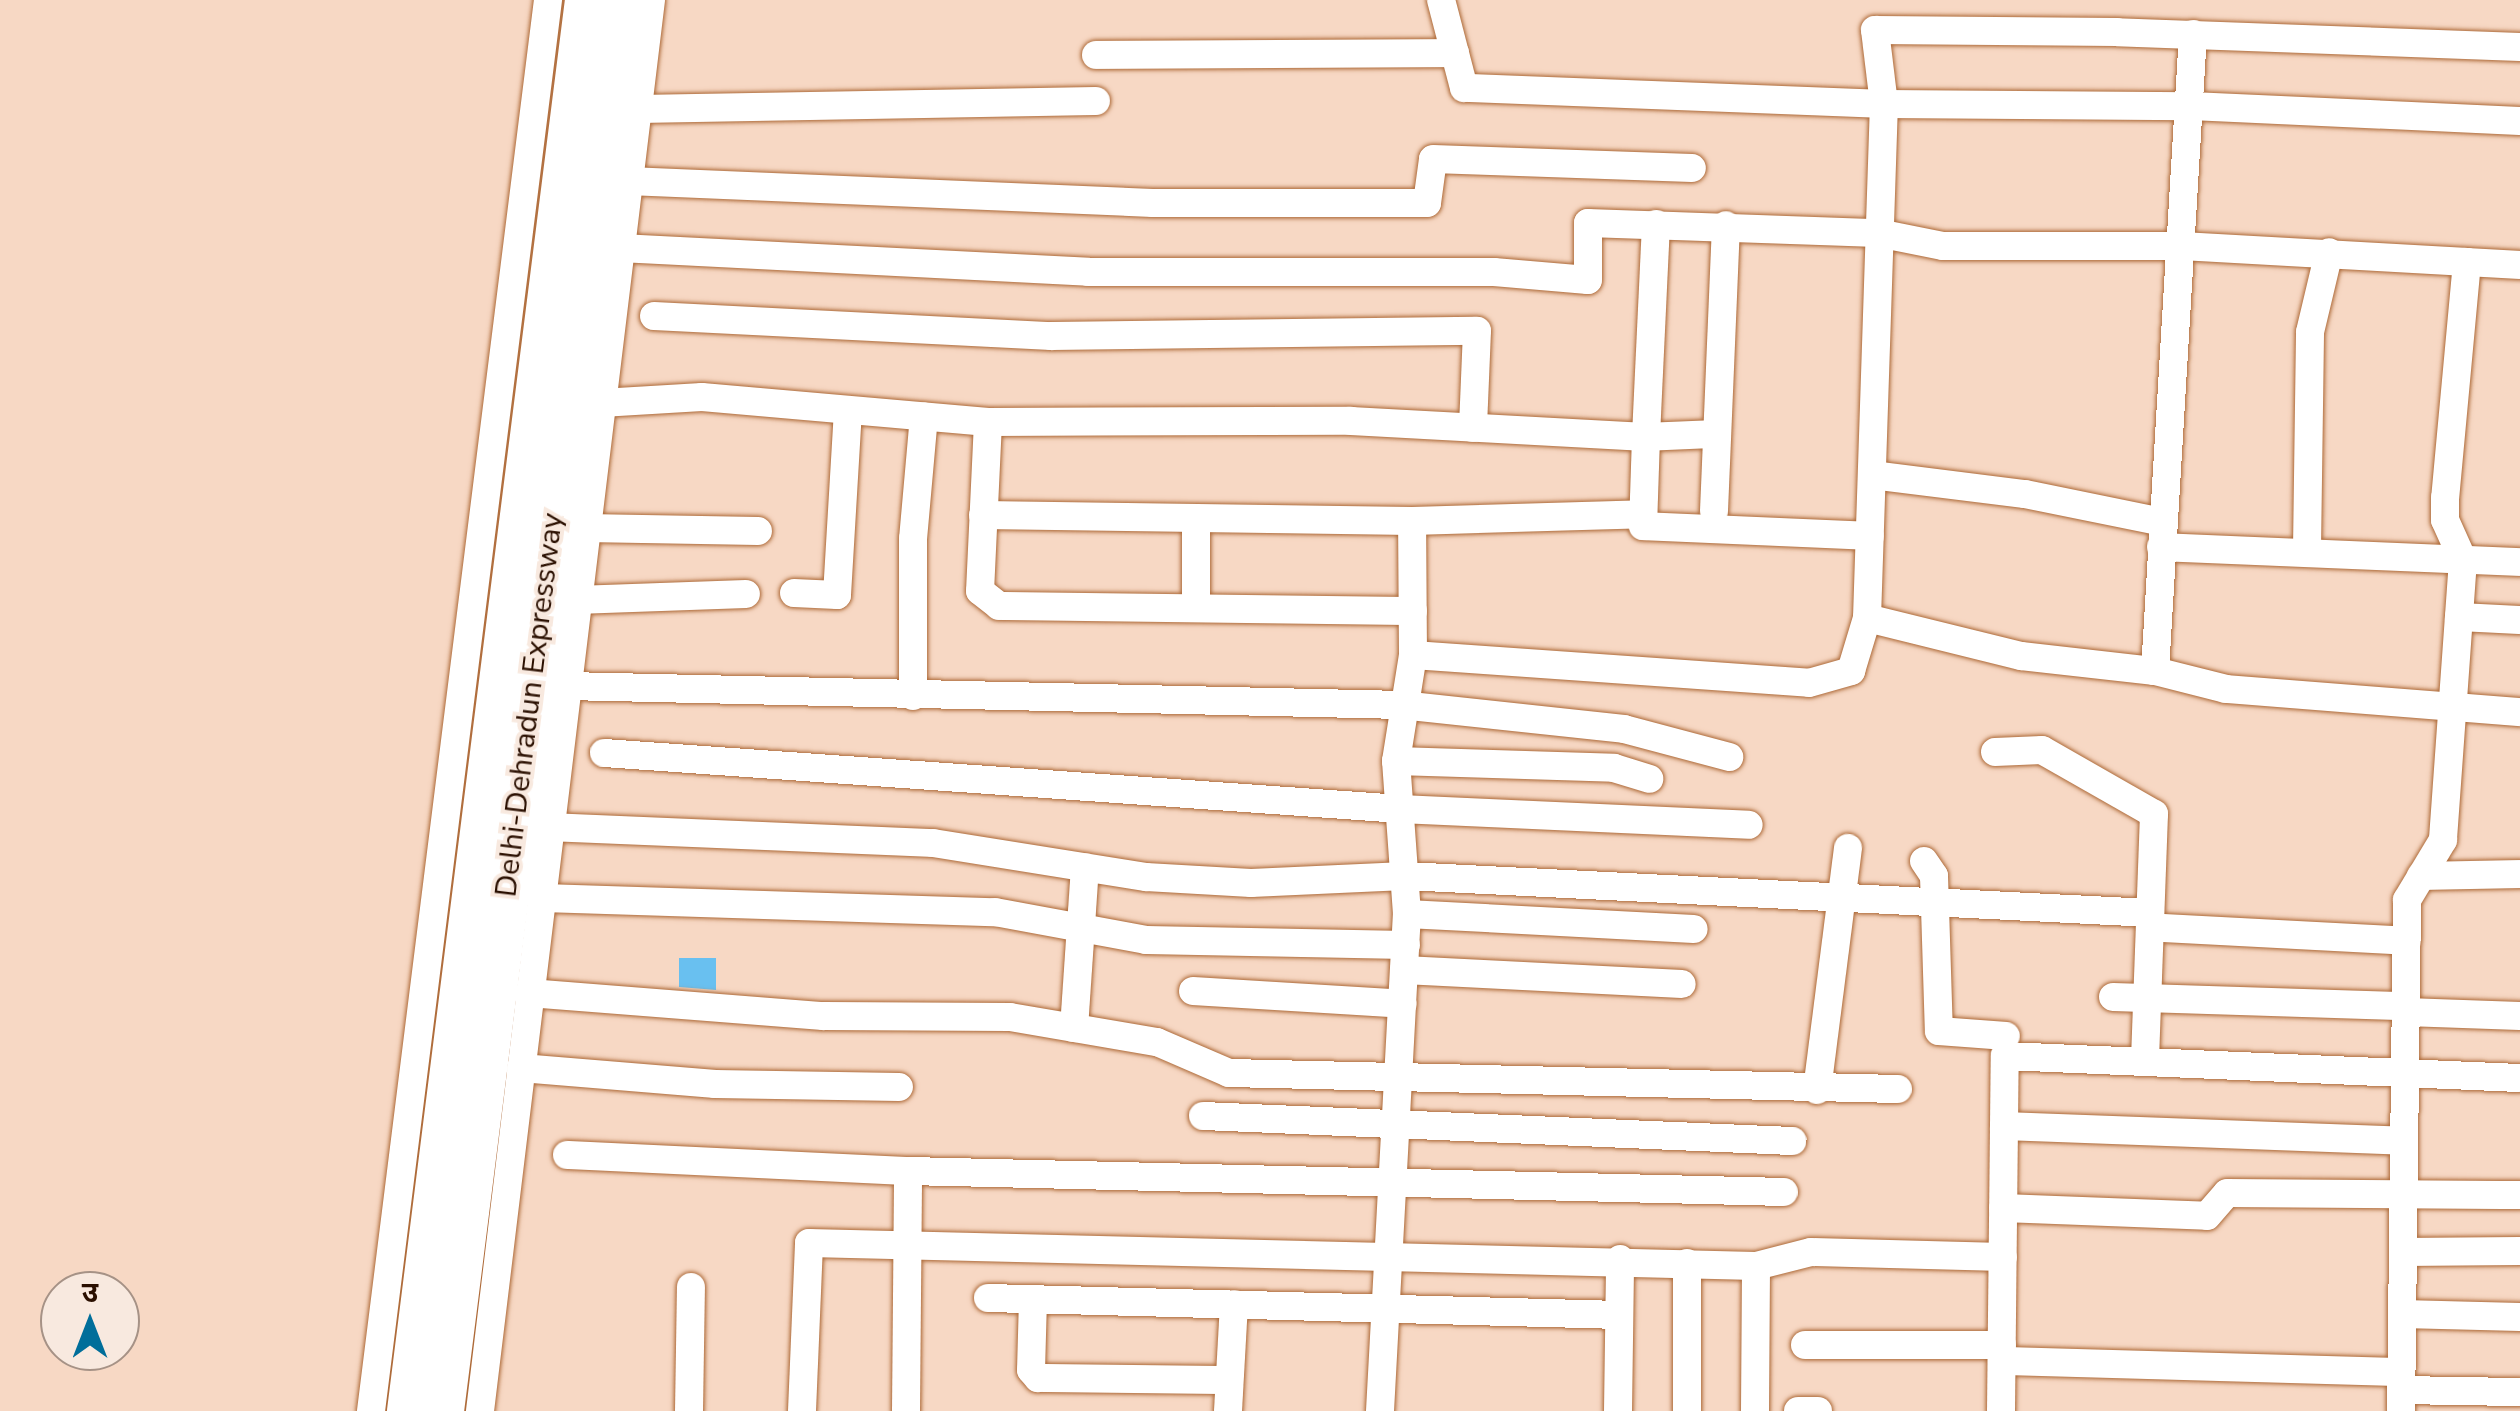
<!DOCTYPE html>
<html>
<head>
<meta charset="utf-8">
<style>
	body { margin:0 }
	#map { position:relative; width:2520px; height:1411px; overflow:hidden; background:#f7d8c4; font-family:"Nunito Sans","Noto Sans Devanagari",sans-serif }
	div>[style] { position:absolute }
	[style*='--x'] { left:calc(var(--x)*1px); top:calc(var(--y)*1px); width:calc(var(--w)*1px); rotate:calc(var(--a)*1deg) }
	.building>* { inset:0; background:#69c0f0 }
	.roads { filter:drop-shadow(0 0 2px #ad6937) drop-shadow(0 0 2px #ad6937) }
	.minor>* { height:28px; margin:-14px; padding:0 14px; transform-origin:14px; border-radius:14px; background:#fff }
	.highway>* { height:40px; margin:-20px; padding:0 20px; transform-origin:20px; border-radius:20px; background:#fff }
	span { translate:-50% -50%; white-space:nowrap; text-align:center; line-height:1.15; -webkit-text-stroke:8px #f8e9df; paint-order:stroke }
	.street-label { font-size:30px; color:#2a0f00 }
	.north { position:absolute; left:40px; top:1271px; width:100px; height:100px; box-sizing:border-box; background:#f8e9df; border:2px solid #a69286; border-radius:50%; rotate:0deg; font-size:28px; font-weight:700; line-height:40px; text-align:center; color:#2a0f00 }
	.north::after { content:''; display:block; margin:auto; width:35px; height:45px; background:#006e9a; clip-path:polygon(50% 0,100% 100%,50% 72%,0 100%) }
</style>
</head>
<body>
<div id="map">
	<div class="building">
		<i style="clip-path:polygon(679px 958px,716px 958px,716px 990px,679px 987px)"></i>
	</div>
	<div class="roads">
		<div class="minor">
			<i style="--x:2520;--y:47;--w:403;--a:-177.9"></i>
			<i style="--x:2117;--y:32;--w:242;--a:-179.5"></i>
			<i style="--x:1875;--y:30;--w:75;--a:83.1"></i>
			<i style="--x:1884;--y:104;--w:307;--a:0.4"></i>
			<i style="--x:2191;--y:106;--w:329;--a:2.6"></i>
			<i style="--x:1096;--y:55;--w:359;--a:-0.3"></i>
			<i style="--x:638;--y:109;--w:458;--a:-1"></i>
			<i style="--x:628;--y:181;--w:525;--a:2.4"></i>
			<i style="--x:1153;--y:203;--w:274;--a:0"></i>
			<i style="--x:1427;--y:203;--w:44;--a:-82.2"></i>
			<i style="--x:1433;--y:159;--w:259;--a:2"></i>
			<i style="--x:1656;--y:224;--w:213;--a:92.7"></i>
			<i style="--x:1646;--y:437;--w:69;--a:-2.5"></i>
			<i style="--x:620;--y:248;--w:469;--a:2.9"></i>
			<i style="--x:1088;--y:272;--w:406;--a:0"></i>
			<i style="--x:1494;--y:272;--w:94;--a:4.9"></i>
			<i style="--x:1588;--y:280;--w:57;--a:-90"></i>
			<i style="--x:1588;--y:223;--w:290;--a:2"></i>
			<i style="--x:1878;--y:233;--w:66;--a:11.3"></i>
			<i style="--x:1943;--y:246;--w:239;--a:0"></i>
			<i style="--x:2182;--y:246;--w:285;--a:3.2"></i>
			<i style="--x:2467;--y:262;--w:237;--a:95.3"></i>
			<i style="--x:2445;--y:498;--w:22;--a:90"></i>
			<i style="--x:2445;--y:520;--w:44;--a:65.8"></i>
			<i style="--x:2463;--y:560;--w:281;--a:94.1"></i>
			<i style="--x:2443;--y:840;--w:70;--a:121"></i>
			<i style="--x:2407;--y:900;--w:511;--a:90.67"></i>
			<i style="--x:2467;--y:262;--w:53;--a:3.2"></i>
			<i style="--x:654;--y:316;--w:398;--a:2.9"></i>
			<i style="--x:1051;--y:336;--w:426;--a:-0.7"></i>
			<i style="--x:1477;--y:331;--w:97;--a:92.4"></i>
			<i style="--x:601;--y:403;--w:101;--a:-3.4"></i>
			<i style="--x:702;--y:397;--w:287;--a:5"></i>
			<i style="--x:988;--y:422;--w:363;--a:-0.2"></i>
			<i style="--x:1351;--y:421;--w:295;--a:3.1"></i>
			<i style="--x:1646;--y:437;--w:89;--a:91.9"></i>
			<i style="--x:1643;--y:526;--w:227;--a:2.5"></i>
			<i style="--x:988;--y:422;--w:169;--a:92.7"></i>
			<i style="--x:980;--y:591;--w:24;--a:38"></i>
			<i style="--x:999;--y:606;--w:414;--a:0.7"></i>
			<i style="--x:1872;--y:475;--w:154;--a:7.1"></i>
			<i style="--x:2025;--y:494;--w:141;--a:11.5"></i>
			<i style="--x:1714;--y:511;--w:286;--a:-87.6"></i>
			<i style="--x:983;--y:515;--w:429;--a:0.8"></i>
			<i style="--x:1412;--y:521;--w:231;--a:-1.7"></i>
			<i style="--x:1196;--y:518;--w:90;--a:90"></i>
			<i style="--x:585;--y:528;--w:173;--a:1"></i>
			<i style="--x:2161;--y:547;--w:359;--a:2.4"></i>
			<i style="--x:2307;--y:549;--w:217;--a:-89.2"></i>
			<i style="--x:2310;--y:332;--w:82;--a:-76.6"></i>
			<i style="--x:794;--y:593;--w:43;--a:2.7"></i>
			<i style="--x:837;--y:595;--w:185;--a:-86.6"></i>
			<i style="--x:576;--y:600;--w:170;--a:-2"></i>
			<i style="--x:2459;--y:617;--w:61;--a:2.8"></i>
			<i style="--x:1867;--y:618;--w:159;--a:13.9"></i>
			<i style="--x:2021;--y:656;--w:135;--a:6.4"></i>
			<i style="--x:2155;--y:671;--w:73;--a:14.2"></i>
			<i style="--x:2226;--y:689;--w:295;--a:4.5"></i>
			<i style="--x:1413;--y:655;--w:397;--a:4"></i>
			<i style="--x:1809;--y:683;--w:44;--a:-15.9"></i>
			<i style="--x:1851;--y:671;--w:55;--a:-73.2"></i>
			<i style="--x:1867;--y:618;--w:514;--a:-88.11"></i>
			<i style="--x:1884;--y:104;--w:420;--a:-177.8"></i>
			<i style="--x:1464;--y:88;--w:91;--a:-104.6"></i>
			<i style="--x:2155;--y:671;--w:638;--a:-86.59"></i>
			<i style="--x:566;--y:686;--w:835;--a:1.3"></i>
			<i style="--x:1401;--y:705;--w:224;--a:6.1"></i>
			<i style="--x:1624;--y:729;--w:109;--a:14.9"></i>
			<i style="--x:913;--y:696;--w:157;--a:-90"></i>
			<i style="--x:913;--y:539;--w:123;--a:-84.9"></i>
			<i style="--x:1995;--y:752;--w:47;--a:-2.4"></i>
			<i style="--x:2042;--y:750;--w:129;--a:29.7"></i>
			<i style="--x:2154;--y:814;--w:248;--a:92.1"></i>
			<i style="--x:604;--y:753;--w:798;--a:4.02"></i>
			<i style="--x:1400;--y:809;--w:349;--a:2.6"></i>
			<i style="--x:1396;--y:761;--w:218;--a:1.8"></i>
			<i style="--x:1614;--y:768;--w:37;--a:17"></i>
			<i style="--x:550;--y:827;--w:383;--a:2.4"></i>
			<i style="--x:933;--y:843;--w:216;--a:9.1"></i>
			<i style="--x:1146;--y:877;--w:105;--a:3.3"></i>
			<i style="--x:1251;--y:883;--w:154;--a:-2.6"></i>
			<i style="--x:1405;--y:876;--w:746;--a:2.84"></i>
			<i style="--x:1924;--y:861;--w:18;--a:56"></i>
			<i style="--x:1934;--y:876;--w:155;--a:88.2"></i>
			<i style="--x:1939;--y:1031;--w:67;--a:4.3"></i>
			<i style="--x:2421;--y:876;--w:99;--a:-1.2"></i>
			<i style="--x:541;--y:898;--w:454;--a:1.8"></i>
			<i style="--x:995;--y:912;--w:154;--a:10.5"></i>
			<i style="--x:1146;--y:940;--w:260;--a:1.1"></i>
			<i style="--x:1407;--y:914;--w:287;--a:3"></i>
			<i style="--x:2163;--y:928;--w:244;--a:3"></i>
			<i style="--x:1404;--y:970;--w:278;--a:2.9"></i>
			<i style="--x:1193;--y:991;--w:210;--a:3.5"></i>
			<i style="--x:529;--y:993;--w:295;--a:4.5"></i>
			<i style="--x:823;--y:1016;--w:187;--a:0.3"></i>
			<i style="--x:1010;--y:1017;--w:149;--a:9.7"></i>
			<i style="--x:1157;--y:1042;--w:78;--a:23.3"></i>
			<i style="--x:1229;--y:1073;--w:669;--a:1.37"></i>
			<i style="--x:2113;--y:997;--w:293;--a:1.8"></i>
			<i style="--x:2406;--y:1012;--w:114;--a:2"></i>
			<i style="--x:1074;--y:1028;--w:161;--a:-86.1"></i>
			<i style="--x:521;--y:1068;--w:195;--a:4.7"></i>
			<i style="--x:715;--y:1084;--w:184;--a:0.9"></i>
			<i style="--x:1817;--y:1090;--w:244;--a:-82.7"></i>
			<i style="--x:1203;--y:1116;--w:590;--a:2.43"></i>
			<i style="--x:2004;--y:1126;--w:400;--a:2.1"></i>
			<i style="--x:567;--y:1155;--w:341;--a:2.7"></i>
			<i style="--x:908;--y:1171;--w:876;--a:1.37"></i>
			<i style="--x:2003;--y:1208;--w:204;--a:2.2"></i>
			<i style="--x:2207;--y:1216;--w:30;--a:-49"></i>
			<i style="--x:2227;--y:1193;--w:293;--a:0.4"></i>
			<i style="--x:2403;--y:1252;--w:117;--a:-0.5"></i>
			<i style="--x:988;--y:1298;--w:631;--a:1.54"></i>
			<i style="--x:1033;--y:1299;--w:71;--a:91.6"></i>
			<i style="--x:1031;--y:1370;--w:11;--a:49"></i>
			<i style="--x:1038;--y:1378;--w:191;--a:0.6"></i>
			<i style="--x:2402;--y:1314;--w:118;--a:1.5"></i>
			<i style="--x:1805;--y:1345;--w:197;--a:0"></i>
			<i style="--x:2002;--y:1361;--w:399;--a:1.6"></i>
			<i style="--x:2401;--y:1390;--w:119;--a:1"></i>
			<i style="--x:371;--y:1411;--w:1422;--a:-82.85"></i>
			<i style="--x:480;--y:1411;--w:1421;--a:-83.09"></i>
			<i style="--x:689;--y:1411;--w:124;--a:-89.1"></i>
			<i style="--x:802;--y:1411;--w:168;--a:-87.6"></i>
			<i style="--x:809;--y:1243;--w:947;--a:1.39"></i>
			<i style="--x:1756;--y:1266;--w:57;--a:-14.3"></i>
			<i style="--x:1811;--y:1252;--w:192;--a:1.5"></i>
			<i style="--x:906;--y:1411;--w:240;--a:-89.5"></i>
			<i style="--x:1228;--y:1411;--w:107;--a:-86.8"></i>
			<i style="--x:1380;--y:1411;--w:498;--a:-86.9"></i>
			<i style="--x:1407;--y:914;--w:153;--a:-94.1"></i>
			<i style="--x:1396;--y:761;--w:107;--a:-80.9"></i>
			<i style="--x:1413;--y:655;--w:134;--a:-90.4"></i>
			<i style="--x:1618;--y:1411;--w:152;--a:-89.2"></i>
			<i style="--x:1687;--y:1411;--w:148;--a:-90"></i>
			<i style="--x:1755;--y:1411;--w:145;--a:-89.6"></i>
			<i style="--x:1798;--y:1411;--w:20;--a:0"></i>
			<i style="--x:2001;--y:1411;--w:355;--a:-89.4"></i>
			<i style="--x:2005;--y:1056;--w:515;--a:2.45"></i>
		</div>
		<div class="highway">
			<i style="--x:407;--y:1411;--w:1422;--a:-82.81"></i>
			<i style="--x:444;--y:1411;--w:1422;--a:-82.81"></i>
		</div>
	</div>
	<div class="street-label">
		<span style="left:530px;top:705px;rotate:-83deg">Delhi-Dehradun Expressway</span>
	</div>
	<div class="north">उ</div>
</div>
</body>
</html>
